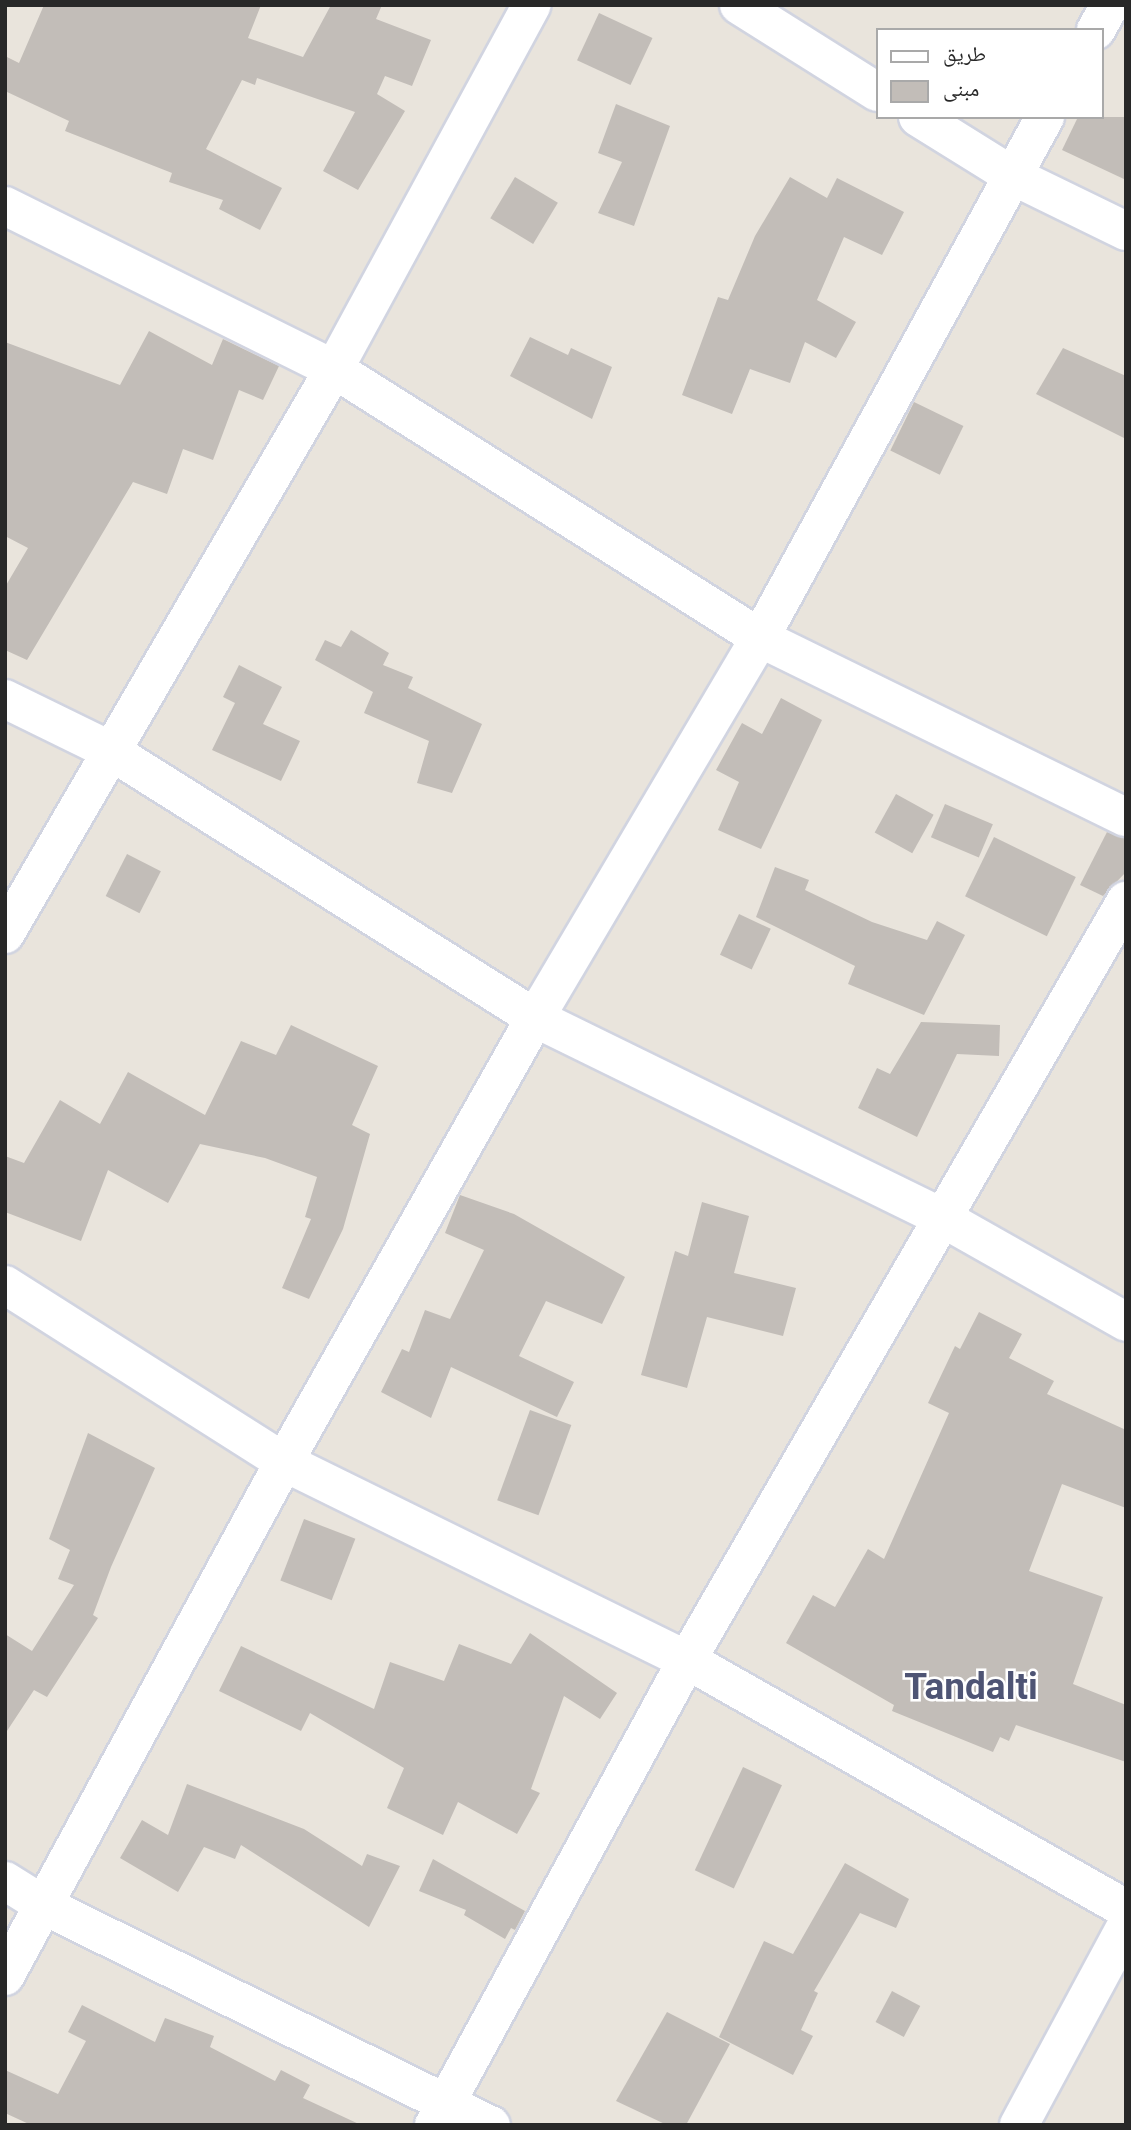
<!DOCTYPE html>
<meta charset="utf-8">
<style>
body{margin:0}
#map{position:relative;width:1131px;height:2130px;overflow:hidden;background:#e9e4dc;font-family:Roboto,"Noto Naskh Arabic",sans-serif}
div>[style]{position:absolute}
.building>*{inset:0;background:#c2bdb8;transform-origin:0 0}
.roads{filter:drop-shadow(2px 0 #d1d4e0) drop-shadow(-2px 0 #d1d4e0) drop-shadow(0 2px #d1d4e0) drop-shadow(0 -2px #d1d4e0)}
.street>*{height:38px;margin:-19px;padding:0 19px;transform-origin:19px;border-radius:19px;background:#fff}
.secondary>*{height:38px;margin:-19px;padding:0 19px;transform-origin:19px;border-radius:19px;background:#fff}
span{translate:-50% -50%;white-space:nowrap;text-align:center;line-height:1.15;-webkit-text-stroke:5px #fff;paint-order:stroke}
.town-label{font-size:37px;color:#4e5474;font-weight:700}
.frame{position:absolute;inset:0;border:7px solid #282828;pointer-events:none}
.legend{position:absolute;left:876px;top:28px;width:228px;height:91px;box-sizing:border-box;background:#fff;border:2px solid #a9a9a9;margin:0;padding:9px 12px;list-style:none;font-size:21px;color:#282828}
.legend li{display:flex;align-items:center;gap:14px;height:35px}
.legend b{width:35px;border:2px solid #a9a9a9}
</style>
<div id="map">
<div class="building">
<div style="clip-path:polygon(44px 5px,261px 5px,248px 38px,303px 57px,331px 5px,382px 5px,376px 19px,431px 40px,412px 86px,385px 76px,377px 94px,405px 111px,358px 190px,323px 171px,355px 112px,257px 78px,255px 85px,242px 80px,206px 149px,282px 188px,260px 230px,219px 209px,223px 200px,169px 182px,172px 173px,65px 131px,69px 121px,5px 91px,5px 56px,19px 63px)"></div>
<div style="left:599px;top:13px;width:59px;height:52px;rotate:25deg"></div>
<div style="clip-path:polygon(616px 104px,670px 126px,634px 226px,598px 213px,622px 162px,598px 153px)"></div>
<div style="clip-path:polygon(1078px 117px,1126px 117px,1126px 180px,1062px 150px)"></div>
<div style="left:515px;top:177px;width:50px;height:48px;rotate:31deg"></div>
<div style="clip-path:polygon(790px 177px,827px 198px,837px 178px,904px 212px,882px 255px,844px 237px,817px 300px,856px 322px,836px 358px,805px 342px,790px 383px,750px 369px,732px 414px,682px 395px,718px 297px,728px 300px,755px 236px)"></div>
<div style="clip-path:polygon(149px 331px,212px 365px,223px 339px,279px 366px,263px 400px,239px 390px,213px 460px,183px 449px,167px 494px,133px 482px,27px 660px,5px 650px,5px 587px,28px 548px,5px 536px,5px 342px,120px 385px)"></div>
<div style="clip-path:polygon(530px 337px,568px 355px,571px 348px,612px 367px,592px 419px,510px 376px)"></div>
<div style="clip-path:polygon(1063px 348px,1126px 376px,1126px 439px,1036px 394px)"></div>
<div style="left:914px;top:402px;width:55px;height:54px;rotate:26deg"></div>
<div style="clip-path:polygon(351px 630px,389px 653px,383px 665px,413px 677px,408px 688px,482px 724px,452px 793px,417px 783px,429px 741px,364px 713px,373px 692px,315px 660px,325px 640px,341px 647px)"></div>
<div style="clip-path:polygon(239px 665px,282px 687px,263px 724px,300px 741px,281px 781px,212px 750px,235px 703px,223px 697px)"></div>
<div style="clip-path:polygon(781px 698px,822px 720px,761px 849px,718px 830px,739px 782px,716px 770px,742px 723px,762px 734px)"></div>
<div style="left:896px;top:794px;width:43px;height:44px;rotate:29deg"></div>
<div style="left:945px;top:804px;width:52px;height:36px;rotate:23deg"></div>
<div style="clip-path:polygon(1107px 832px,1126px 839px,1126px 872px,1103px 896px,1080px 885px)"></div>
<div style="left:994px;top:837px;width:91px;height:66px;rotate:26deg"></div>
<div style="left:127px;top:854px;width:38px;height:47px;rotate:27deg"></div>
<div style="clip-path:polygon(775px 867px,809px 880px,805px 890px,872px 922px,927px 940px,937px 921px,965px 935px,924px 1015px,848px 984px,855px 966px,756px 917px)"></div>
<div style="left:739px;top:914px;width:35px;height:45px;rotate:25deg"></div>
<div style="clip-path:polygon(921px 1022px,1000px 1025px,999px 1056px,957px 1054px,917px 1137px,858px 1108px,877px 1068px,890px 1074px)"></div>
<div style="clip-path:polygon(291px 1025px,378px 1066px,352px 1125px,370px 1134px,343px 1229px,309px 1299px,282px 1288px,311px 1219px,305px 1217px,317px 1177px,265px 1158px,200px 1144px,168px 1203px,108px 1170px,81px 1241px,5px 1212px,5px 1156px,24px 1163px,60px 1100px,100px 1124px,128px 1072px,205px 1115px,241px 1041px,276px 1055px)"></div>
<div style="clip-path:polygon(460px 1195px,514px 1214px,625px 1277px,602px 1324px,546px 1301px,519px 1356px,574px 1382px,557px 1417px,451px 1367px,431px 1418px,381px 1392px,402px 1349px,409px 1352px,425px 1310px,450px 1319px,484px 1250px,445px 1233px)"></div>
<div style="clip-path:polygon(702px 1202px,749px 1216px,734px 1273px,796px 1288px,783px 1336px,707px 1317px,687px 1388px,641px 1375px,675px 1251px,688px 1256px)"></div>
<div style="clip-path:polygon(979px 1312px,1022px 1334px,1009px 1358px,1054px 1381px,1047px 1394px,1126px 1430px,1126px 1508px,1062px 1484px,1029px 1571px,1103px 1597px,1073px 1684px,1126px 1705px,1126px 1762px,1016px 1725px,1009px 1741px,1000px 1737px,993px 1752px,892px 1711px,894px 1705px,786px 1643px,813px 1595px,835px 1607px,868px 1549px,884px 1559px,949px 1413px,928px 1403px,955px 1346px,960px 1349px)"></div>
<div style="left:530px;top:1410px;width:44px;height:96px;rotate:20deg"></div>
<div style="clip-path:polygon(88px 1433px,155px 1468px,111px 1567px,93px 1615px,98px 1618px,47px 1697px,34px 1690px,5px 1734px,5px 1634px,32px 1651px,74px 1585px,58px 1579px,70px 1550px,49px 1539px)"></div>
<div style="left:304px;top:1519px;width:55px;height:66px;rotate:21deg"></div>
<div style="clip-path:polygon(530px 1633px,617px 1693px,600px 1719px,564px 1696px,531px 1789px,540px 1793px,517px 1834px,458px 1802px,443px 1835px,387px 1808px,404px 1768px,310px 1713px,301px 1731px,219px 1691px,241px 1646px,374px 1709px,390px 1662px,444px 1681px,459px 1644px,511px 1664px)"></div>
<div style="left:743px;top:1767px;width:43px;height:114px;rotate:25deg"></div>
<div style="clip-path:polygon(187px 1784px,304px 1829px,362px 1866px,367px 1854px,400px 1866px,369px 1927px,241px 1845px,235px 1859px,204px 1847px,178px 1892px,120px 1858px,142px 1820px,168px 1835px)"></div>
<div style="clip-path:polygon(433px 1859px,525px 1911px,515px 1930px,511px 1928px,505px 1939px,464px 1915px,466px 1910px,419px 1891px)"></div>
<div style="clip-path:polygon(845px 1863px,909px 1899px,896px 1928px,860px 1913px,814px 1991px,818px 1993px,801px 2030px,813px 2036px,793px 2075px,719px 2037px,764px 1941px,793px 1954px)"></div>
<div style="left:892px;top:1991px;width:32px;height:35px;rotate:28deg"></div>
<div style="clip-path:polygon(82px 2005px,155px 2042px,165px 2018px,214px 2036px,210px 2047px,275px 2081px,281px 2070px,310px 2085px,303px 2098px,361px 2125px,31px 2125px,5px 2113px,5px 2070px,58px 2094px,86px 2041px,68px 2032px)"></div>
<div style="clip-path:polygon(667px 2012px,730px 2044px,686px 2125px,667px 2125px,616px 2101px)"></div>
</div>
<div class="roads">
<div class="street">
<div style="left:739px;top:5px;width:163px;rotate:32.2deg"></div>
<div style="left:1096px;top:30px;width:29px;rotate:-61deg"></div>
<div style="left:918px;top:117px;width:110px;rotate:31.9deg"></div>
<div style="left:1011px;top:175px;width:128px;rotate:26deg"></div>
<div style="left:5px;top:206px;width:367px;rotate:26.4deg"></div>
<div style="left:334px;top:369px;width:504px;rotate:32.27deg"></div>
<div style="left:760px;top:638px;width:407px;rotate:26.1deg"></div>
<div style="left:5px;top:699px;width:116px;rotate:26.1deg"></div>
<div style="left:109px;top:750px;width:503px;rotate:32.17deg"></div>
<div style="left:535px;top:1018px;width:450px;rotate:26.1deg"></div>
<div style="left:939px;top:1216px;width:215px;rotate:29.5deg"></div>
<div style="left:5px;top:934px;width:654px;rotate:-59.79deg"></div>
<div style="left:334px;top:369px;width:414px;rotate:-61.5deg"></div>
<div style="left:5px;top:1285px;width:330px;rotate:32.4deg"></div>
<div style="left:284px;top:1462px;width:449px;rotate:26.2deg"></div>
<div style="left:687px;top:1660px;width:505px;rotate:29.56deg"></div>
<div style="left:5px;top:1881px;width:47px;rotate:32deg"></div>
<div style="left:45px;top:1906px;width:497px;rotate:26.2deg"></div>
<div style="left:5px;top:1976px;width:585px;rotate:-61.51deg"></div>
<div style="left:284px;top:1462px;width:510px;rotate:-60.52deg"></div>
<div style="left:535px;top:1018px;width:442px;rotate:-59.4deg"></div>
<div style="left:760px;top:638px;width:594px;rotate:-61.32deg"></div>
<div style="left:434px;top:2125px;width:529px;rotate:-61.45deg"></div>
<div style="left:687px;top:1660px;width:877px;rotate:-59.96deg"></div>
</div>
<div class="secondary">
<div style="left:1019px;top:2125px;width:226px;rotate:-61.7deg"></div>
</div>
</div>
<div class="town-label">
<span style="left:971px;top:1687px">Tandalti</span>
</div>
<div class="frame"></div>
<ul class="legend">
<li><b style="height:9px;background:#fff"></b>طريق</li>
<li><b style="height:19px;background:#c2bdb8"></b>مبنى</li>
</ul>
</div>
